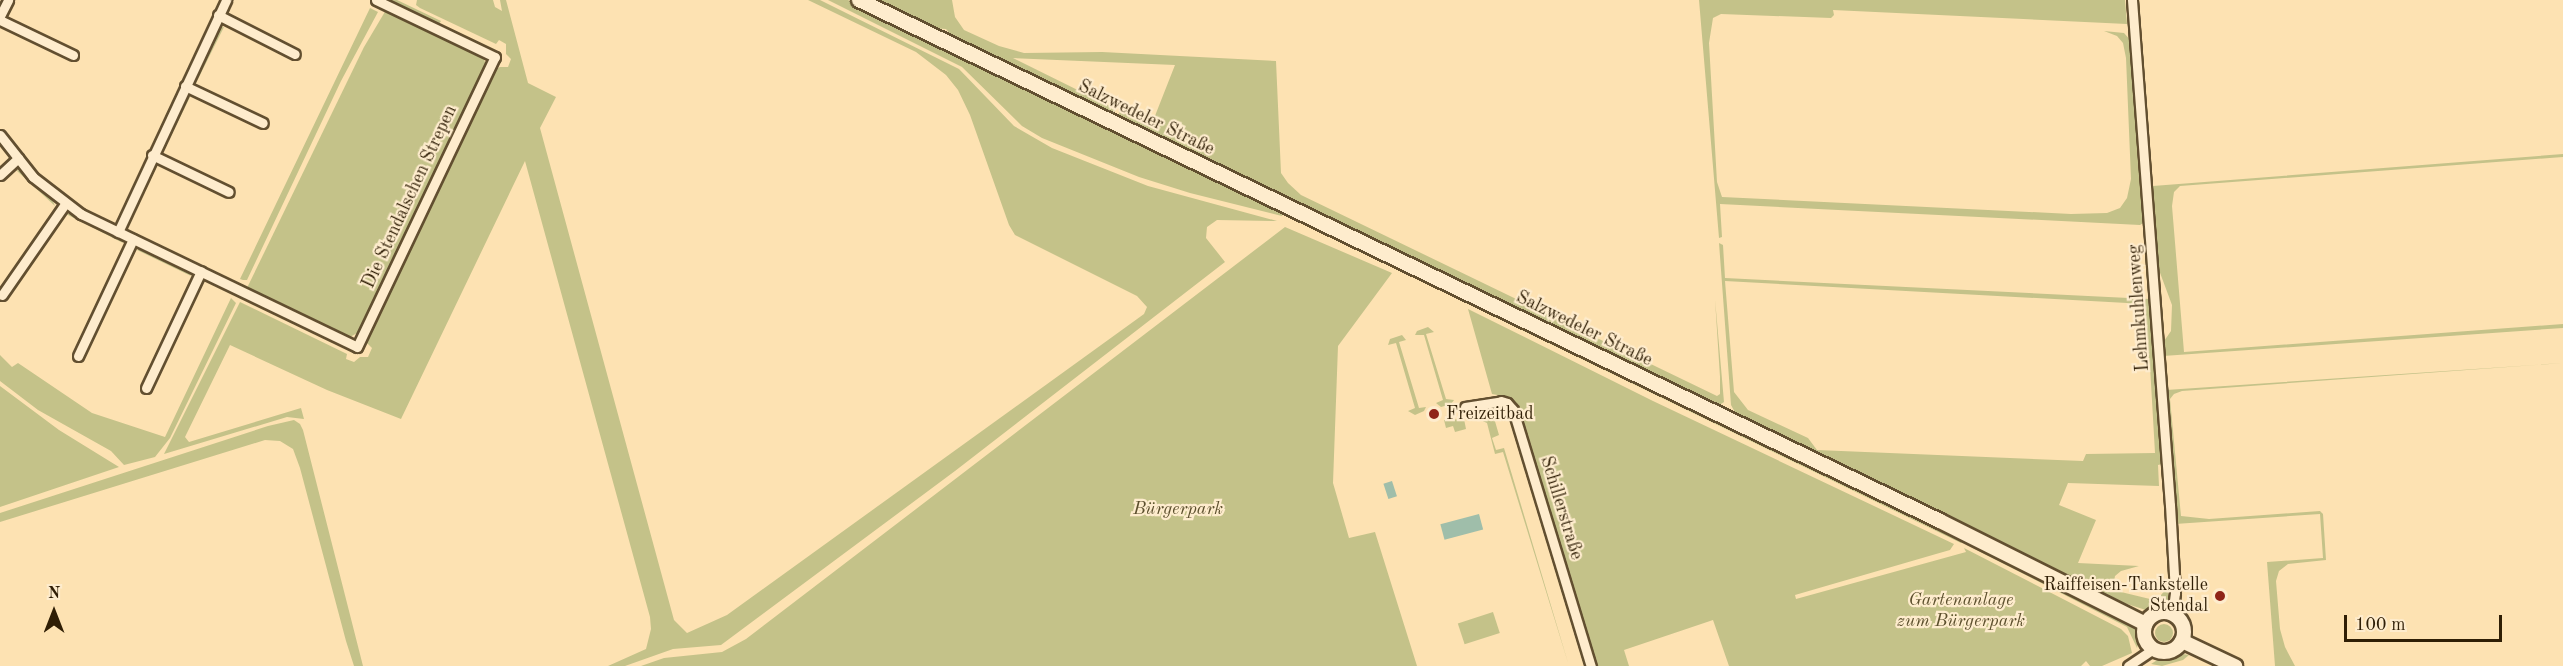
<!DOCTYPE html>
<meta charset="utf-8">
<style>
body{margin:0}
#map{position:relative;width:2563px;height:666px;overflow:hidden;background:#fde2b2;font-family:"Old Standard TT",serif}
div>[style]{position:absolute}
.green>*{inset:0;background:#c4c289;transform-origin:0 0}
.round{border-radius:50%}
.water>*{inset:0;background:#9fbeaa;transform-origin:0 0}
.roads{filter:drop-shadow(2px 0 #624f30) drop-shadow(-2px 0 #624f30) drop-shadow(0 2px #624f30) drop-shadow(0 -2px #624f30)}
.street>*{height:9px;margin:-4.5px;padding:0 4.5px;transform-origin:4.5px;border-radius:4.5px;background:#feeccd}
.secondary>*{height:14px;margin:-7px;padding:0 7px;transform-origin:7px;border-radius:7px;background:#feeccd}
.secondary>.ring{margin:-7px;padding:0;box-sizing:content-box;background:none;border:14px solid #feeccd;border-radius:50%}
.dots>*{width:16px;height:16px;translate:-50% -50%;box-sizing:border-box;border:3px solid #feeccd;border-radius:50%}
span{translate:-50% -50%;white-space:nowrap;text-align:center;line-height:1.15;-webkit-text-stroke:4.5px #feeccd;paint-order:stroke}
.street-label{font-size:18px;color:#2f1e05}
.poi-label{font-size:18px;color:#2f1e05}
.left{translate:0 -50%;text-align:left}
.right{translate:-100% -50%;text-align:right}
.park-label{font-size:18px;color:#5c4f2d;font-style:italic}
.north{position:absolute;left:24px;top:582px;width:60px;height:60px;-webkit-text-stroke:4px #feeccd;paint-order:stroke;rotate:0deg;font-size:16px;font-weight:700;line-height:24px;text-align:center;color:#2f1e05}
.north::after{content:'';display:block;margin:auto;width:21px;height:27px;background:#2f1e05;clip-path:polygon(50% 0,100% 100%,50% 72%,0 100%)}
.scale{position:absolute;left:2344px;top:615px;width:158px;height:27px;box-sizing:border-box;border:3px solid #2f1e05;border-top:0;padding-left:8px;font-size:18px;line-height:21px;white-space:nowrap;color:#2f1e05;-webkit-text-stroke:4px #feeccd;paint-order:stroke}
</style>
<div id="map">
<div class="green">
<div style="clip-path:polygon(388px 0,397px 0,441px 21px,439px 24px)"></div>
<div style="clip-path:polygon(417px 0,493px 0,495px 7px,502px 11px,500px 0,506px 0,528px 83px,556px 97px,540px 128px,674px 620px,687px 633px,727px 615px,1144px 314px,1147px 307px,1137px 296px,1015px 235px,1009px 225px,970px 115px,958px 90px,946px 75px,916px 52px,808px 0,820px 0,959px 69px,1014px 126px,1052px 148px,1148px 186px,1277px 221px,1217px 220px,1207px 227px,1206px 238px,1225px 262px,955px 471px,721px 645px,673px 649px,625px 666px,608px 666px,646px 649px,651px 629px,650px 617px,525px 161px,401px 419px,327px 390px,230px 345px,185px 437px,189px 442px,301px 408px,304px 419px,287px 417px,164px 454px,240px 302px,347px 354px,346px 359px,354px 362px,360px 357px,368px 357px,372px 348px,366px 342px,368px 333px,494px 70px,500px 67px,508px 67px,511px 59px,506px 54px,506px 44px,499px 40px,496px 44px,420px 8px,416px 5px)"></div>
<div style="clip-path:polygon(828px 0,848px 0,1284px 210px,1282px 216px,1190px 193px,1139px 177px,1042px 138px,1022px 126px,962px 67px)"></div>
<div style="clip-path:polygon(870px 0,952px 0,955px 17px,964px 30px,999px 46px,1024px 53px,1102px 52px,1276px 61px,1281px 173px,1288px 183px,1301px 195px,1717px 396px,1720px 394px,1720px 377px,1715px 299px,1724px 402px,1718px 406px,1117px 119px,1120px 111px,1151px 126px,1175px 65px,1013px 58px,1116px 109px,1112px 116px,954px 39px,946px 29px,929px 28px)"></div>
<div style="clip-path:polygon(1699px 0,2125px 0,2127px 24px,1833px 10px,1834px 15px,1831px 18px,1721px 14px,1713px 18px,1709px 43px,1717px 182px,1722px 197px,2071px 214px,2107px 213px,2120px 208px,2127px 198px,2131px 179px,2126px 58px,2123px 43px,2117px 36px,2104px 31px,2124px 33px,2131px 41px,2145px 222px,2140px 225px,1720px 204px,1722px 237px,1719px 238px)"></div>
<div style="clip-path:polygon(370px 8px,378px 12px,341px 81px,247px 280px,243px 280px,240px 279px)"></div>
<div style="clip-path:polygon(386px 10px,482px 56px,486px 64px,359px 332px,350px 337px,247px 288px,364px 47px)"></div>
<div style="clip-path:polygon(2138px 19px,2153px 186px,2563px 154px,2563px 157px,2180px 186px,2174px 192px,2172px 206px,2184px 352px,2563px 324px,2563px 328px,2163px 356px,2162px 344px,2171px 331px,2172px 305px,2156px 262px)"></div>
<div style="clip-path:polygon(224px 27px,196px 83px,196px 75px,214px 38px,218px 28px)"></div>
<div style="clip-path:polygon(190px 97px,163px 152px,162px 148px,185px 98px)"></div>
<div style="clip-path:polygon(157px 166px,128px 225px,152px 168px)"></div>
<div style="clip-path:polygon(16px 170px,21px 171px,52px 199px,55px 206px)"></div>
<div style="clip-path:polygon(66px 214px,72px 214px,117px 236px,123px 243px)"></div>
<div style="clip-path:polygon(1301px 218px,1963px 539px,1963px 540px,1961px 543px,1295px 220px)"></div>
<div style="clip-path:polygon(1285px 227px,1392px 273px,1338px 346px,1333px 483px,1349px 538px,1375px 532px,1417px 666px,641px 666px,664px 658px,722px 652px,746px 639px)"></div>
<div style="clip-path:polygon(evenodd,1719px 243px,1723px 245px,1725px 278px,2149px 299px,2162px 464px,2158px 465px,2159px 486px,2068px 483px,2059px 505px,2096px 520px,2078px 563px,2139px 566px,2121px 571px,2115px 576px,2113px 587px,2121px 592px,2150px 599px,2161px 595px,2168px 587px,2169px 602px,2149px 611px,2108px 598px,1737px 416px,1731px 405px,1719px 243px,1725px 281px,2127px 303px,2137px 308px,2142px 315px,2150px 366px,2155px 453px,2086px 454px,2083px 461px,1817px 450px,1808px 438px,1748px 410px,1734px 392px,1725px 281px)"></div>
<div style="clip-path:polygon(143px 248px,187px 270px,191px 276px,137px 250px)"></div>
<div style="clip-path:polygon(231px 298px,236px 303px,170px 438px,155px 457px,124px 465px,111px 451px,38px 410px,0 381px,0 355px,12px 367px,18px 363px,92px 413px,165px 437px)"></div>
<div style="clip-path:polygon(1468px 309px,1653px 401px,1954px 544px,1950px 550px,1936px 554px,1795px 595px,1796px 599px,1966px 552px,1964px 548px,2121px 629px,2128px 636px,2132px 653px,2102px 666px,2090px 666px,2086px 661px,2081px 666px,1729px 666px,1713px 620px,1624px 650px,1629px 666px,1597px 666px,1519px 410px,1508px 397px,1492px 394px)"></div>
<div style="clip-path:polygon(1428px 327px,1434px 332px,1426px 334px,1446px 399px,1454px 400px,1451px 404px,1441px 407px,1436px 403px,1443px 400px,1424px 335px,1415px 335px,1417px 331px)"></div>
<div style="clip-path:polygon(1402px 335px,1406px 340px,1399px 342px,1419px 408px,1426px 407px,1424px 411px,1415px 415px,1408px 411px,1415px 408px,1396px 343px,1388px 345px,1390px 339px)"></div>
<div style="clip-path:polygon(2563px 363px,2182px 391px,2174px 394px,2170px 399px,2181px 516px,2209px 519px,2320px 511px,2323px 514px,2326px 560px,2288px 564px,2279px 571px,2276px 581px,2280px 629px,2285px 647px,2295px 666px,2275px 666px,2267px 562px,2323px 558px,2320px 514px,2175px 524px,2166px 390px)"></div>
<div style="clip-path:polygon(0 386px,59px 430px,119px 467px,0 507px)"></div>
<div style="clip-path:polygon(1492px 411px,1499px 435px,1492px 438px,1496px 450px,1504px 448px,1569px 666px,1503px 452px,1495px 454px,1487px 423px,1476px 418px,1481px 413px)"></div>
<div style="clip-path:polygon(1464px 419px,1466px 429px,1455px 432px,1453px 426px,1446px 428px,1444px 420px)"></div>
<div style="clip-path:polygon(294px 420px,300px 424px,303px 430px,363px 666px,354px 666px,346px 641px,300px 468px,293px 449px,280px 441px,265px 440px,0 522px,0 513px,268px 426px)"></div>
<div style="clip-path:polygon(1971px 543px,2134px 626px,2140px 637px,2137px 648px,2127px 627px,1967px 545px)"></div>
<div style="left:1493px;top:612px;width:22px;height:37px;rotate:72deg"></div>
<div class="round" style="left:2155px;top:624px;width:18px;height:18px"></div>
<div style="clip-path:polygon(2177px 653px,2189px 655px,2183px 660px,2162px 666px,2151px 664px,2162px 657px)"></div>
</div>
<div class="water">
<div style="left:1392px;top:481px;width:16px;height:9px;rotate:72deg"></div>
<div style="left:1479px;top:514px;width:16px;height:40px;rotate:75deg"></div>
</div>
<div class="roads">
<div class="street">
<div style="left:2132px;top:0;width:506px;rotate:85.7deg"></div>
<div style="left:2170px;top:505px;width:88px;rotate:86.7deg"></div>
<div style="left:2175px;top:593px;width:21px;rotate:98deg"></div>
<div style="left:218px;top:15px;width:86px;rotate:26.9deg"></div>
<div style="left:0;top:16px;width:18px;rotate:-63deg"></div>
<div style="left:0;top:20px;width:81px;rotate:25.6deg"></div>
<div style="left:185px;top:86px;width:86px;rotate:25.4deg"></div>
<div style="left:0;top:135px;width:53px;rotate:51.8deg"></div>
<div style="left:33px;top:177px;width:61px;rotate:37.6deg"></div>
<div style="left:81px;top:214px;width:306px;rotate:25.7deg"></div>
<div style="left:357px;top:347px;width:321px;rotate:-64.6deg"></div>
<div style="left:495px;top:57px;width:132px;rotate:-154.4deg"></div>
<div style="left:152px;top:155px;width:85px;rotate:25.7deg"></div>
<div style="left:0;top:175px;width:25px;rotate:-43deg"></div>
<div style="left:118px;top:232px;width:256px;rotate:-65deg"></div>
<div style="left:2px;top:295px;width:111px;rotate:-55.3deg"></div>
<div style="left:78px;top:356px;width:129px;rotate:-64.8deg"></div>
<div style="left:146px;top:388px;width:129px;rotate:-64.8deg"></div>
<div style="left:1465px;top:407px;width:36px;rotate:-9deg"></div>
<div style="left:1501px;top:401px;width:6px;rotate:18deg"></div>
<div style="left:1507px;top:403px;width:9px;rotate:49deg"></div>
<div style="left:1513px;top:410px;width:268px;rotate:73.1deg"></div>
<div style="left:2128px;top:666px;width:30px;rotate:-34deg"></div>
</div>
<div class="secondary">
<div style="left:859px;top:0;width:1200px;rotate:25.73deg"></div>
<div style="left:1940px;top:521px;width:230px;rotate:26.6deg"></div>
<div class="ring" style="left:2144px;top:612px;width:26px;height:26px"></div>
<div style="left:2182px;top:641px;width:59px;rotate:25.3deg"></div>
</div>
</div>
<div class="dots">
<div style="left:1434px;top:414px;background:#8f2418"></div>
<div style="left:2220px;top:596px;background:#8f2418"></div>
</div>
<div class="street-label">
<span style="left:1146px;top:118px;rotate:26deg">Salzwedeler Straße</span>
<span style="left:410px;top:197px;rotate:-65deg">Die Stendalschen Strepen</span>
<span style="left:2139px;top:308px;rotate:-94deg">Lehmkuhlenweg</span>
<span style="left:1584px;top:329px;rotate:26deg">Salzwedeler Straße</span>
<span style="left:1561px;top:508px;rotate:73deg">Schillerstraße</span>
</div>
<div class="poi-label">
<span class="left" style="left:1446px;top:414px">Freizeitbad</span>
<span class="right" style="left:2208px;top:596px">Raiffeisen-Tankstelle<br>Stendal</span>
</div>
<div class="park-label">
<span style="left:1178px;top:509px">Bürgerpark</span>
<span style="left:1961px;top:611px">Gartenanlage<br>zum Bürgerpark</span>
</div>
<div class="north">N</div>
<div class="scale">100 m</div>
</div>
